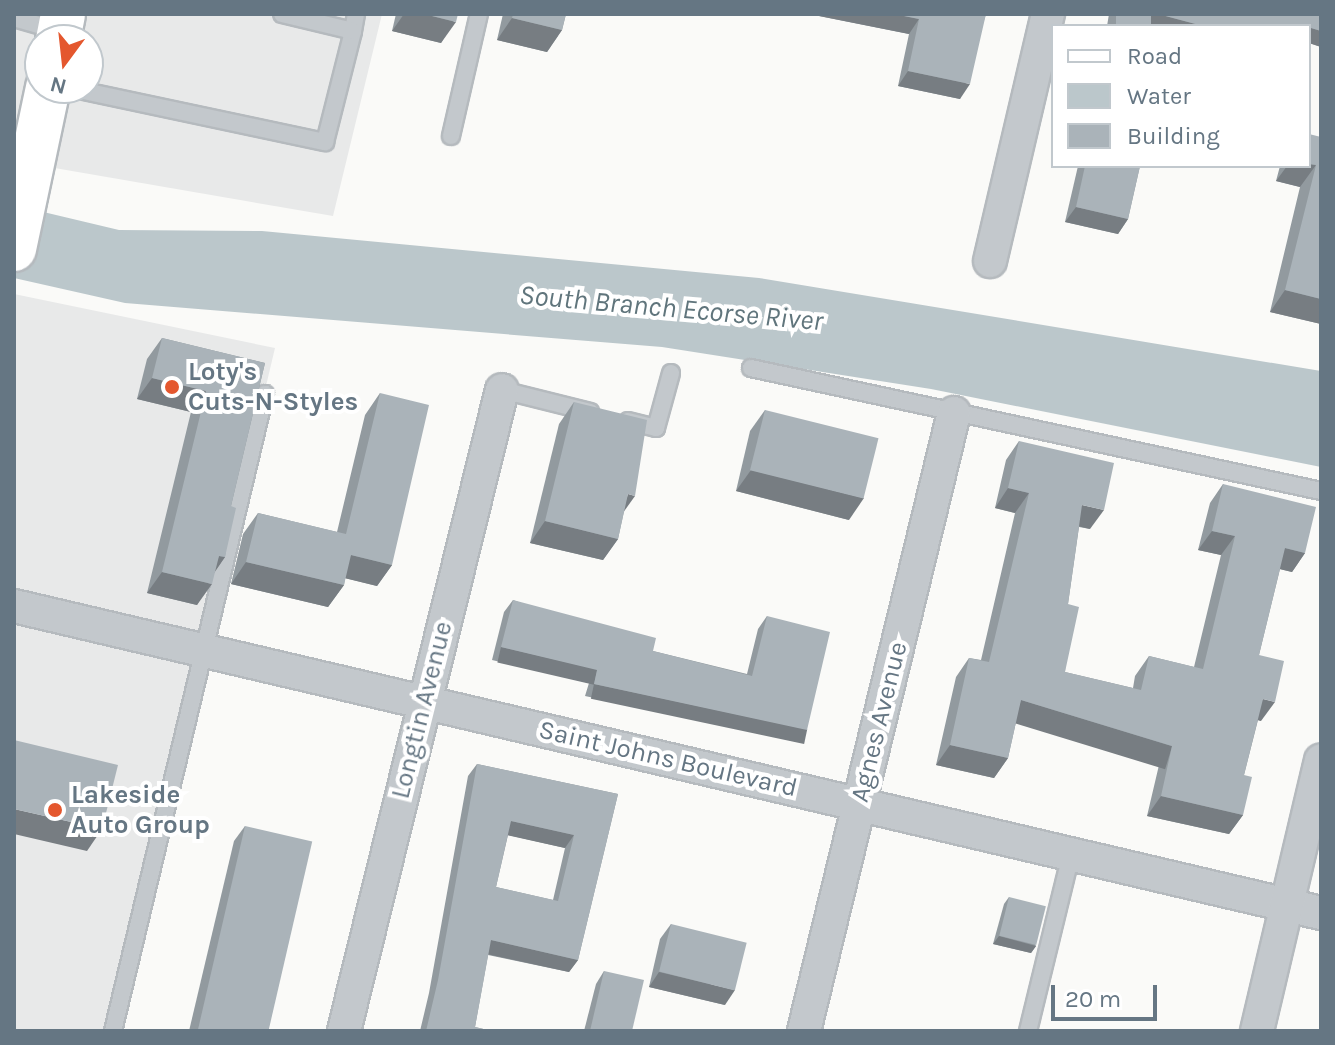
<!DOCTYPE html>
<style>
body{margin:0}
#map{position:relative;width:1335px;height:1045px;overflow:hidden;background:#fafaf8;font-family:Karla,sans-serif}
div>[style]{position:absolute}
.built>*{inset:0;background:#e8e9e9}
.water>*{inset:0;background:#bbc7cb}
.roads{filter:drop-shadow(2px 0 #b5babe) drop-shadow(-2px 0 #b5babe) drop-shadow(0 2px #b5babe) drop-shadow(0 -2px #b5babe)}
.service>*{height:16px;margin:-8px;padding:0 8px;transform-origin:8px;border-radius:8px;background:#c3c8cc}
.minor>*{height:32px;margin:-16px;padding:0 16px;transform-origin:16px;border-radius:16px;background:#c3c8cc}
.primary>*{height:44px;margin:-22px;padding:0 22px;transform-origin:22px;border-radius:22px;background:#fff}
.wall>*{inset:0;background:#929a9f}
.shaded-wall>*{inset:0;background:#777d82;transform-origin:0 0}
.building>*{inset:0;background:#aab3b9;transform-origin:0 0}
.dots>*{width:22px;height:22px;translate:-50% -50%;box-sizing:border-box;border:4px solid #fff;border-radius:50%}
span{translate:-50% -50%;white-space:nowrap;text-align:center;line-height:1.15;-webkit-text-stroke:8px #fff;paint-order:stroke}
.poi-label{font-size:26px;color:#657683;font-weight:700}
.left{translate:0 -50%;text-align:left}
.street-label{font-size:26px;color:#657683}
.water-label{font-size:28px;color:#60757c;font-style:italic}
.frame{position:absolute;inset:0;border:16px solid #657683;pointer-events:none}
.legend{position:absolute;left:1051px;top:24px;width:260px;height:144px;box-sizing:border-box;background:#fff;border:2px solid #c1c8cd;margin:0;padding:10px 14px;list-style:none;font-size:24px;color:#657683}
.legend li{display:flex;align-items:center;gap:16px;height:40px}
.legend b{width:40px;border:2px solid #c1c8cd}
.north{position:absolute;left:24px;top:24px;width:80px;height:80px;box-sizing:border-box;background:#fff;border:2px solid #c1c8cd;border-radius:50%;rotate:195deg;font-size:22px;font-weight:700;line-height:32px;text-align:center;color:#657683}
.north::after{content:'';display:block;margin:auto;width:28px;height:36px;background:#e4572e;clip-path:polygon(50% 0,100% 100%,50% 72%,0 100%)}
.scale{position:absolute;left:1051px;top:985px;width:106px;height:36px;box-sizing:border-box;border:4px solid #657683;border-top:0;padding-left:10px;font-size:24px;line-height:28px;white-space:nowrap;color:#657683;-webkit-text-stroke:6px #fff;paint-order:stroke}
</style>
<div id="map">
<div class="built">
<div style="clip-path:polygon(evenodd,14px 14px,382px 14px,333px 216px,14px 161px,14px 14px,40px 40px,88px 40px,88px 88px,40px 88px,40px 40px)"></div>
<div style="clip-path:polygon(14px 294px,275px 348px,113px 1031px,14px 1031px)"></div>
</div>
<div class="water">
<div style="clip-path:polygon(14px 205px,119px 230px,262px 231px,759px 278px,1321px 371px,1321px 467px,931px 389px,662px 347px,125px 303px,14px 278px)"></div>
</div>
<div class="roads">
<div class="service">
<div style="left:14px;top:18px;width:47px;rotate:16.1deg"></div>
<div style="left:353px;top:31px;width:17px;rotate:-80deg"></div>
<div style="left:70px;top:88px;width:261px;rotate:12deg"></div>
<div style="left:325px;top:142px;width:114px;rotate:-75.8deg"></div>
<div style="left:353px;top:31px;width:73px;rotate:-166.5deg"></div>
<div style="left:451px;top:136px;width:125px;rotate:-77.1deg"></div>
<div style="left:751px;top:368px;width:583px;rotate:12.18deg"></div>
<div style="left:502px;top:390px;width:91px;rotate:14deg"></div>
<div style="left:628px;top:421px;width:29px;rotate:14deg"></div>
<div style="left:656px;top:428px;width:57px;rotate:-74.7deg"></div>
<div style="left:113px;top:1031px;width:655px;rotate:-76.58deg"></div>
<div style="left:1028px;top:1031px;width:182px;rotate:-76.3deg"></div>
</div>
<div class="minor">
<div style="left:990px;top:261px;width:254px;rotate:-76.8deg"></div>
<div style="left:14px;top:606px;width:1343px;rotate:13.22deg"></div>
<div style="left:344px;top:1031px;width:660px;rotate:-76.15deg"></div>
<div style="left:804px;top:1031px;width:636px;rotate:-76.36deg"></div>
<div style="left:1257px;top:1031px;width:278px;rotate:-76.7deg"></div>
</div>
<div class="primary">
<div style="left:58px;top:40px;width:26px;rotate:-79deg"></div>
<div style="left:14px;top:249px;width:165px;rotate:-78.1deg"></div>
</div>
</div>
<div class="wall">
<div style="clip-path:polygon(396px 14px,458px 14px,441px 43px,392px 31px)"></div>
<div style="clip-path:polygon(503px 14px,566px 14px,562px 30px,547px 52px,497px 40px)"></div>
<div style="clip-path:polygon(809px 14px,986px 14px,960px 99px,898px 86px,909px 34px)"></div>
<div style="clip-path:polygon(1109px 14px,1321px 14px,1321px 47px,1309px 43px,1309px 26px,1107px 26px)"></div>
<div style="clip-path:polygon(1321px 137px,1321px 324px,1270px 312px,1300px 187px,1276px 181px,1280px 166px,1309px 166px)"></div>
<div style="clip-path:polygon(1078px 166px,1140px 166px,1128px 219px,1118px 234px,1065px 222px)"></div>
<div style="clip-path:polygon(162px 338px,265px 363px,231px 506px,225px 557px,215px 571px,197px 605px,147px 593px,191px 412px,137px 399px,147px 359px)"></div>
<div style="clip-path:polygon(380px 393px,392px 565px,377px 586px,345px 578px,344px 585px,328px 607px,231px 584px,243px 534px,258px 513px,337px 532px,365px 415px)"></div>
<div style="clip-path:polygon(574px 402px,624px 511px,618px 539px,603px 560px,530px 543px,559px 424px)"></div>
<div style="clip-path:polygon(765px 410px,849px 520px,736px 491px,750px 431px)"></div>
<div style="clip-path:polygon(1019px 441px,1090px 529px,1079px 527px,1068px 604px,1065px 672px,1133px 688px,1135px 676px,1149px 656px,1194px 667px,1221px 555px,1198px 550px,1210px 503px,1223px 484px,1305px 553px,1292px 572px,1280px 569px,1259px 655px,1261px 721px,1258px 720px,1244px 775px,1243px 815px,1229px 834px,1147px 816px,1159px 765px,1016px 722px,1008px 758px,994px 778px,936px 765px,956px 677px,969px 658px,981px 660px,1015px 513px,995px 508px,1006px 460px)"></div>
<div style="clip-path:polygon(513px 600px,653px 651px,747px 674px,758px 629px,767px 616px,798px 742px,585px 696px,589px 683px,492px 660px,504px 612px)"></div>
<div style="clip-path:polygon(evenodd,477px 764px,618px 794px,578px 960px,569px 972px,488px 955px,475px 1027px,492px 1031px,420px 1031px,429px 993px,468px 776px,477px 764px,508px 835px,565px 848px,553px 900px,496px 887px,508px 835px)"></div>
<div style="clip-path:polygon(245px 826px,267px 1031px,189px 1031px,234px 841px)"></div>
<div style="clip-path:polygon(1009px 897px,1036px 946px,1031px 953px,993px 944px,1004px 904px)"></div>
<div style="clip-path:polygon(671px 924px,725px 1005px,649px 987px,660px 939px)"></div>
<div style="clip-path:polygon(604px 971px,632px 1031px,584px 1031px,596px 984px)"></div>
</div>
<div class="shaded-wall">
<div style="clip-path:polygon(404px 14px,424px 14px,456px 22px,441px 43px,392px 31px)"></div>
<div style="clip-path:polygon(809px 14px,894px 14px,919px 19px,909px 34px)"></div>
<div style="clip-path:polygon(1150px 14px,1158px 14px,1203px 26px,1144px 26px)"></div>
<div style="clip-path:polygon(512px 18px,562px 30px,547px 52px,497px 40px)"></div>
<div style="clip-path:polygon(1311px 28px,1321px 31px,1321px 47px,1309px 43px,1309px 31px)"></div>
<div style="clip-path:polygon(908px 71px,970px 84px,960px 99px,898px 86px)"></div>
<div style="clip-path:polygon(1309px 164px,1316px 165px,1300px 187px,1276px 181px,1287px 166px,1309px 166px)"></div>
<div style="clip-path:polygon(1076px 207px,1128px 219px,1118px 234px,1065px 222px)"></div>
<div style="clip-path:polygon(1285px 290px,1321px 299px,1321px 324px,1270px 312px)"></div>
<div style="clip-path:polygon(152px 378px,206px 391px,191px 412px,137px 399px)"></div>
<div style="clip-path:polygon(751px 470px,864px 498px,849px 520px,736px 491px)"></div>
<div style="clip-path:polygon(1008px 488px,1029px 493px,1015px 513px,995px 508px)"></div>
<div style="clip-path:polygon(628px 494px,635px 496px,620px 517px)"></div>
<div style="clip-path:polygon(1082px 505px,1104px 510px,1090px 529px,1069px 524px)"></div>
<div style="clip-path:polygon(545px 521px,618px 539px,603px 560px,530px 543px)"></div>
<div style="clip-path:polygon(1212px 531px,1235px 536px,1221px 555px,1198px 550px)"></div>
<div style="clip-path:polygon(1285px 548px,1305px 553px,1292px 572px,1271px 567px)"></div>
<div style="clip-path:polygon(351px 555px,392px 565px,377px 586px,336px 576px)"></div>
<div style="clip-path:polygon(219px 556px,225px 557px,210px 579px)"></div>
<div style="clip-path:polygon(246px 562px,344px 585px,328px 607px,231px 584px)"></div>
<div style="clip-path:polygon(162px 572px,212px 584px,197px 605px,147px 593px)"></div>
<div style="left:501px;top:647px;width:99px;height:16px;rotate:13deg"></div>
<div style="left:594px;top:684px;width:218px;height:15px;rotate:12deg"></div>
<div style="clip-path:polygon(1263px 699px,1275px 702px,1261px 721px,1250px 718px)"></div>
<div style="left:1021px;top:700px;width:158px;height:24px;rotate:17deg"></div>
<div style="clip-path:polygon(950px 745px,1008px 758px,994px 778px,936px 765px)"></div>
<div style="clip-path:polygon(1161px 796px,1243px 815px,1229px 834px,1147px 816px)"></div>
<div style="clip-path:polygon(14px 809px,102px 829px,87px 851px,14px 834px)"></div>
<div style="clip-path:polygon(511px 821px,574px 835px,565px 848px,502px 834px)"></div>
<div style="clip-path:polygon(999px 936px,1036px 946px,1031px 953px,993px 944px)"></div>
<div style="clip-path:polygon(491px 940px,578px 960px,569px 972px,482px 953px)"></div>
<div style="clip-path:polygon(659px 972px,735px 990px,725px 1005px,649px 987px)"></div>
</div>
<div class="building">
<div style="clip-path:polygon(424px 14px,458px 14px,456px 22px)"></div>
<div style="clip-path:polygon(513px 14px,566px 14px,562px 30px,512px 18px)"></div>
<div style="clip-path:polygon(894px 14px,986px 14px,970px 84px,908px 71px,919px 19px)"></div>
<div style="left:1116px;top:14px;width:35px;height:12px"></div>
<div style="clip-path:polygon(1158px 14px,1321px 14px,1321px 31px,1311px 28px,1309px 35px,1309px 26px,1203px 26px)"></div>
<div style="clip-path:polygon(1309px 134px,1321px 137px,1321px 299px,1285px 290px,1316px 165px,1309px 164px)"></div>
<div style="clip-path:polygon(1085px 166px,1140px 166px,1128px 219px,1076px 207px)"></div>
<div style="clip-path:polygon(162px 338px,265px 363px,231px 506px,236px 508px,225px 557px,219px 556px,212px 584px,162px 572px,206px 391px,152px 378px)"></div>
<div style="clip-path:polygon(380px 393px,429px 405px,392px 565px,351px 555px,344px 585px,246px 562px,258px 513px,346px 534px)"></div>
<div style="clip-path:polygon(574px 402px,647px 420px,635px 496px,628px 494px,618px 539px,545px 521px)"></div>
<div style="left:765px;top:410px;width:117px;height:62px;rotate:14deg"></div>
<div style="clip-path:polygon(1019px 441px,1114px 463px,1104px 510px,1082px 505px,1068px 604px,1079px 607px,1065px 672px,1141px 690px,1149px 656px,1203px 669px,1235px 536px,1212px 531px,1223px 484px,1316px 507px,1305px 553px,1285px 548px,1259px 655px,1284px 661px,1275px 702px,1263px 699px,1244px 775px,1252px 777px,1243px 815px,1161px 796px,1172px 746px,1021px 700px,1008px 758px,950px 745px,969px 658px,989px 662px,1029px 493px,1008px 488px)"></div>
<div style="clip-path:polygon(513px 600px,656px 638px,653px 651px,752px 676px,767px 616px,830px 632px,807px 730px,594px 684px,597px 670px,501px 647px)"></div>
<div style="clip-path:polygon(14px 740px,118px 765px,102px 829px,14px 809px)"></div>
<div style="clip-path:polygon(evenodd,477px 764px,618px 794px,578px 960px,491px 940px,475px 1027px,492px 1031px,426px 1031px,438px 980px,477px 764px,511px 821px,574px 835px,558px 901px,496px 887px,511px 821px)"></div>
<div style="left:245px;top:826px;width:69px;height:211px;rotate:13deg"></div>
<div style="left:1009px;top:897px;width:38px;height:40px;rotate:14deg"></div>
<div style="left:671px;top:924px;width:78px;height:49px;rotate:14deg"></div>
<div style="clip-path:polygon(604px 971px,644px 980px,632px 1031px,590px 1031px)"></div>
</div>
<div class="dots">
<div style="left:172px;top:387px;background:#e4572e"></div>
<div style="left:55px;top:810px;background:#e4572e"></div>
</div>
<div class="poi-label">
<span class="left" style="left:188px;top:387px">Loty's<br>Cuts-N-Styles</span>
<span class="left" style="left:71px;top:810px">Lakeside<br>Auto Group</span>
</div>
<div class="street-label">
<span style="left:422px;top:710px;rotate:-76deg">Longtin Avenue</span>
<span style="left:879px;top:722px;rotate:-76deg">Agnes Avenue</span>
<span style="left:668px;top:759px;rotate:13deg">Saint Johns Boulevard</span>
</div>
<div class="water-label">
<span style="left:671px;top:308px;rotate:5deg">South Branch Ecorse River</span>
</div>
<div class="frame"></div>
<ul class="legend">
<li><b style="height:10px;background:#fff"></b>Road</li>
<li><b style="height:22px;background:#bbc7cb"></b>Water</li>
<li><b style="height:22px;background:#aab3b9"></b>Building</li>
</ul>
<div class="north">N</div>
<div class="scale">20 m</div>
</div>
